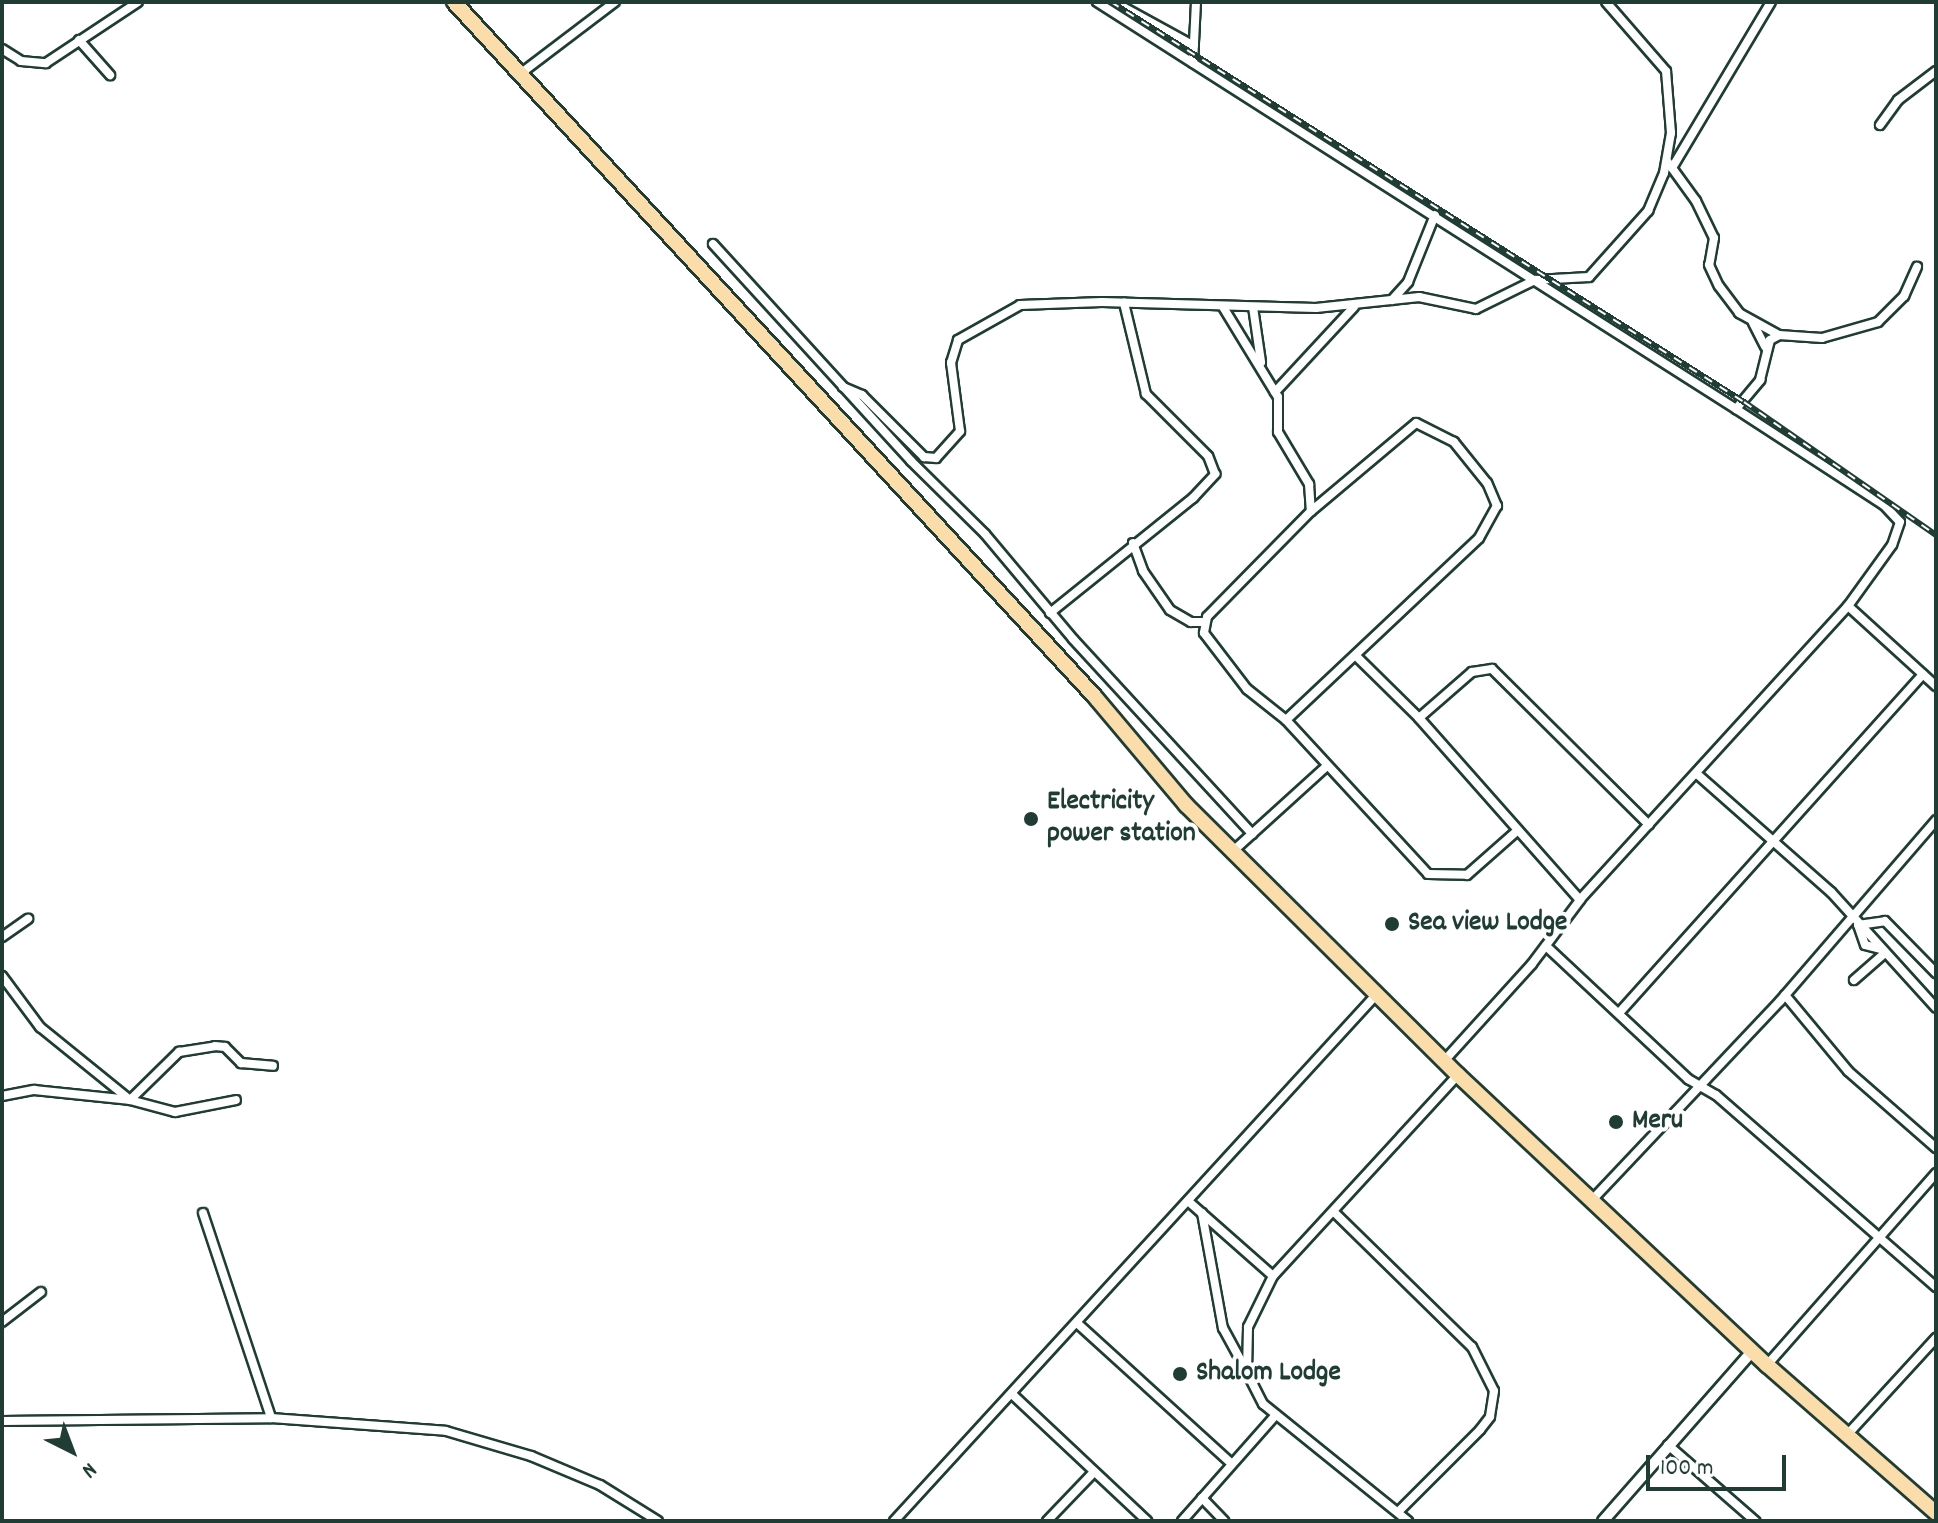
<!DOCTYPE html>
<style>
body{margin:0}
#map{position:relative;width:1938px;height:1523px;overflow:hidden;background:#fff;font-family:Dekko,sans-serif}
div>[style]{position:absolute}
.roads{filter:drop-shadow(2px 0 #1f3d34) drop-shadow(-2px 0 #1f3d34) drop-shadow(0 2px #1f3d34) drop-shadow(0 -2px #1f3d34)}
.minor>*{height:8px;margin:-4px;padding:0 4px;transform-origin:4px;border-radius:4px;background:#fff}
.tertiary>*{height:10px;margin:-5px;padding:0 5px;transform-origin:5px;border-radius:5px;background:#fff}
.trunk>*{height:14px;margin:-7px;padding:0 7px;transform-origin:7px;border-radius:7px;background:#faddab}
.rail>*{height:6px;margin-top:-3px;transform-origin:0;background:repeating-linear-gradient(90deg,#fff 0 9px,#1f3d34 0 18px);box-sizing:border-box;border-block:2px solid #1f3d34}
.dots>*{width:22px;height:22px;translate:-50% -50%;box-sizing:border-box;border:4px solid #fff;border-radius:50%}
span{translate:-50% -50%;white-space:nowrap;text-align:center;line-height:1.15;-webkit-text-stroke:8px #fff;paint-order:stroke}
.poi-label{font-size:28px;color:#1f3d34;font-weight:700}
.left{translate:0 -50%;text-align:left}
.frame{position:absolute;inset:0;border:4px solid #1f3d34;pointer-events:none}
.north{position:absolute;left:32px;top:1411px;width:80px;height:80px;-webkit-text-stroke:6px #fff;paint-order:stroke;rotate:138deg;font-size:22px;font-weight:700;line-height:32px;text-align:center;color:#1f3d34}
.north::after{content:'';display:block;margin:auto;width:28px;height:36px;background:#1f3d34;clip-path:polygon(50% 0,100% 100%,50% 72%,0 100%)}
.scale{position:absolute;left:1646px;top:1455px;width:140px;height:36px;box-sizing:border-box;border:4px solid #1f3d34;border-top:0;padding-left:10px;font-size:24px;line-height:28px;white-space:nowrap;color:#1f3d34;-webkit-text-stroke:6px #fff;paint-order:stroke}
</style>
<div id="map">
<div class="roads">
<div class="minor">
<div style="left:1097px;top:2px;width:758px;rotate:32.49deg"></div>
<div style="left:1736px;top:409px;width:176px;rotate:33deg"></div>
<div style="left:1884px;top:505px;width:23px;rotate:47deg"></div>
<div style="left:1900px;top:522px;width:24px;rotate:109deg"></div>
<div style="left:1892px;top:545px;width:75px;rotate:125.8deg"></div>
<div style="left:1848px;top:606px;width:398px;rotate:132.4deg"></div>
<div style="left:1580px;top:900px;width:80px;rotate:126.9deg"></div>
<div style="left:1532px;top:964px;width:131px;rotate:132.2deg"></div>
<div style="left:1114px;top:2px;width:91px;rotate:28.8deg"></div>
<div style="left:79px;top:40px;width:47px;rotate:48.5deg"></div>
<div style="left:2px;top:49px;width:22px;rotate:32deg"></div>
<div style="left:21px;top:61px;width:25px;rotate:5deg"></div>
<div style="left:46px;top:63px;width:110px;rotate:-33.5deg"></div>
<div style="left:1193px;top:63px;width:61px;rotate:-87.2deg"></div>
<div style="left:520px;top:74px;width:119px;rotate:-37.2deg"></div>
<div style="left:1880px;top:125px;width:31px;rotate:-54deg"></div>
<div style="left:1898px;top:100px;width:48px;rotate:-37.3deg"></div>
<div style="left:1667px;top:161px;width:49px;rotate:54.1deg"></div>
<div style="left:1696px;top:201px;width:41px;rotate:64.1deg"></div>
<div style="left:1714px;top:238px;width:27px;rotate:100deg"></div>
<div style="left:1709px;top:265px;width:23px;rotate:65deg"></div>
<div style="left:1719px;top:286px;width:34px;rotate:53deg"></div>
<div style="left:1739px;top:313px;width:46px;rotate:28.8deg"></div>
<div style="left:1672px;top:168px;width:193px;rotate:-59.2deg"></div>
<div style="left:713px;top:244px;width:294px;rotate:47.6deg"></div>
<div style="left:911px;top:461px;width:104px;rotate:44.6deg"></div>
<div style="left:985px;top:534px;width:137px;rotate:50deg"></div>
<div style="left:1073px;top:639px;width:265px;rotate:47.4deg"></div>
<div style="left:1392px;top:300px;width:24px;rotate:-48deg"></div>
<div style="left:1408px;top:282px;width:72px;rotate:-68.1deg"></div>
<div style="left:1223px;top:307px;width:105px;rotate:58.6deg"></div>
<div style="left:1278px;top:397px;width:35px;rotate:90deg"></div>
<div style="left:1278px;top:432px;width:61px;rotate:59.2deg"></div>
<div style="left:1309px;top:484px;width:27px;rotate:86deg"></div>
<div style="left:1311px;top:511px;width:148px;rotate:134.5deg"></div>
<div style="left:1207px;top:617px;width:16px;rotate:101deg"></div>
<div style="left:1204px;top:633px;width:71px;rotate:52.5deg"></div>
<div style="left:1247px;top:689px;width:50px;rotate:38.5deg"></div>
<div style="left:1286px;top:720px;width:209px;rotate:47.3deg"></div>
<div style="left:1428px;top:874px;width:39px;rotate:1deg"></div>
<div style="left:1467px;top:875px;width:68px;rotate:-41.4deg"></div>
<div style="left:1253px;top:307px;width:56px;rotate:81.7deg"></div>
<div style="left:1753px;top:323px;width:27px;rotate:63deg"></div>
<div style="left:843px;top:387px;width:21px;rotate:23deg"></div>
<div style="left:862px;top:395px;width:88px;rotate:45deg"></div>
<div style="left:924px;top:457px;width:12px;rotate:5deg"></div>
<div style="left:936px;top:458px;width:36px;rotate:-48deg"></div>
<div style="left:960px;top:431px;width:69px;rotate:-97.5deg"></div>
<div style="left:951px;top:363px;width:24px;rotate:-73deg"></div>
<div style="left:958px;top:340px;width:71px;rotate:-29.4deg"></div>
<div style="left:1020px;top:305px;width:82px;rotate:-2.1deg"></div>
<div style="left:1102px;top:302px;width:214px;rotate:1.6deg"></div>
<div style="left:1316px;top:308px;width:104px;rotate:-6.1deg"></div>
<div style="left:1419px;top:297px;width:58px;rotate:11.9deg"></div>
<div style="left:1476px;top:309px;width:66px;rotate:-26.2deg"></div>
<div style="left:1535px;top:280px;width:54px;rotate:-3.2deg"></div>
<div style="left:1589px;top:277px;width:89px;rotate:-48.2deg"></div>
<div style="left:1648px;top:211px;width:41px;rotate:-67.2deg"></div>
<div style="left:1664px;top:173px;width:41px;rotate:-80.1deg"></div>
<div style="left:1671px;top:133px;width:62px;rotate:-94.6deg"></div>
<div style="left:1666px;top:71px;width:91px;rotate:-131deg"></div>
<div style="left:1275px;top:392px;width:116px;rotate:-47.1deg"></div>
<div style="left:1736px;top:409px;width:38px;rotate:-50deg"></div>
<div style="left:1760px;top:380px;width:41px;rotate:-76deg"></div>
<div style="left:1770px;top:340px;width:10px;rotate:-29deg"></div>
<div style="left:1779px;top:335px;width:43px;rotate:4deg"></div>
<div style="left:1822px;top:338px;width:58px;rotate:-15.9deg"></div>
<div style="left:1878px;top:322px;width:37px;rotate:-45deg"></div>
<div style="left:1904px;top:296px;width:32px;rotate:-66deg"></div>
<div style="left:1133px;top:543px;width:30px;rotate:70deg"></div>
<div style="left:1143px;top:571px;width:47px;rotate:55.3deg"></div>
<div style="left:1170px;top:610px;width:24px;rotate:30deg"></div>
<div style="left:1191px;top:622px;width:13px"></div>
<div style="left:1848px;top:606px;width:119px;rotate:42.3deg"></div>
<div style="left:1050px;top:613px;width:184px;rotate:-38.8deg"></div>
<div style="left:1193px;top:498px;width:33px;rotate:-47deg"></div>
<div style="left:1215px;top:474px;width:19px;rotate:-111deg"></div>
<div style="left:1208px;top:456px;width:88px;rotate:-135deg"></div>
<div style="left:1146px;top:394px;width:94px;rotate:-103.6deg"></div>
<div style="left:1356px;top:656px;width:88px;rotate:44.5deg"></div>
<div style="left:1419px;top:718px;width:243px;rotate:48.5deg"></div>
<div style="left:1419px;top:718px;width:70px;rotate:-41deg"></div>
<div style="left:1472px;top:672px;width:20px;rotate:-9deg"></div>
<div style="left:1492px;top:669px;width:221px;rotate:44.8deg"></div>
<div style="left:1286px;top:720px;width:265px;rotate:-43.3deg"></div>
<div style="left:1479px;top:538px;width:37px;rotate:-61deg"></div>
<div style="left:1497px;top:506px;width:25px;rotate:-113deg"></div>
<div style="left:1487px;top:483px;width:53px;rotate:-128.8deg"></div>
<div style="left:1454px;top:442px;width:42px;rotate:-153.4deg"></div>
<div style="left:1416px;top:423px;width:137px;rotate:140deg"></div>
<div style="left:1697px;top:774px;width:179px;rotate:41.4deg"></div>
<div style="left:1831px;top:892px;width:156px;rotate:47.8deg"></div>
<div style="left:1232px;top:852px;width:128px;rotate:-42.2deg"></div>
<div style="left:2px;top:937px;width:32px;rotate:-35deg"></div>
<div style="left:1546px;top:946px;width:195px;rotate:43.1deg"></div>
<div style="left:1688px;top:1079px;width:32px;rotate:30deg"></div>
<div style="left:1716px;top:1095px;width:292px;rotate:41.1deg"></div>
<div style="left:1881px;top:949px;width:16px;rotate:-166deg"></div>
<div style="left:1865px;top:945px;width:21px;rotate:-109deg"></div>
<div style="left:1858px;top:925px;width:27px;rotate:-8deg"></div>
<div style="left:1885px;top:921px;width:73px;rotate:45.6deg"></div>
<div style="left:2px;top:976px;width:64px;rotate:53.3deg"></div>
<div style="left:40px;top:1027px;width:116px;rotate:39deg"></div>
<div style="left:130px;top:1100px;width:47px;rotate:14.9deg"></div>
<div style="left:175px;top:1112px;width:62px;rotate:-11.1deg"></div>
<div style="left:1854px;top:980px;width:41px;rotate:-41.1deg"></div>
<div style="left:1785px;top:995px;width:99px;rotate:50.3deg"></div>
<div style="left:1848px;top:1071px;width:117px;rotate:41.2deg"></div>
<div style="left:1619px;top:1013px;width:455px;rotate:-48.1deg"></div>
<div style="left:2px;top:1096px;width:33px;rotate:-11deg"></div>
<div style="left:34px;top:1090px;width:97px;rotate:5.9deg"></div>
<div style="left:130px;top:1100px;width:69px;rotate:-44.4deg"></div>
<div style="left:179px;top:1052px;width:36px;rotate:-9deg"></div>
<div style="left:215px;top:1046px;width:10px;rotate:6deg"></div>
<div style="left:225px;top:1047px;width:23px;rotate:45deg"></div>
<div style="left:241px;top:1063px;width:32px;rotate:5deg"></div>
<div style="left:1188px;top:1201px;width:113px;rotate:41.4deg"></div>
<div style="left:1591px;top:1201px;width:275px;rotate:-46.6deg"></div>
<div style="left:1780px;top:1001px;width:239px;rotate:-49.2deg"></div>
<div style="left:1334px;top:1212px;width:193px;rotate:44.4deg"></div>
<div style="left:1472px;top:1347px;width:49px;rotate:63.4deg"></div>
<div style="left:1494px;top:1391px;width:26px;rotate:99deg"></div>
<div style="left:1490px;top:1417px;width:16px;rotate:128deg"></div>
<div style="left:1480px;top:1430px;width:116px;rotate:135deg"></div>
<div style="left:203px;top:1213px;width:216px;rotate:71.6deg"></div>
<div style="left:1202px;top:1213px;width:117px;rotate:79.7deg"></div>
<div style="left:1223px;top:1328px;width:50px;rotate:61.4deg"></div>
<div style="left:2px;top:1322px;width:49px;rotate:-37.6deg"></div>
<div style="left:1077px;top:1323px;width:208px;rotate:42.3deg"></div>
<div style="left:1767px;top:1365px;width:256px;rotate:-48.6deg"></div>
<div style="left:1013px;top:1395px;width:184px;rotate:43.2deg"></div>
<div style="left:2px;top:1421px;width:269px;rotate:-0.6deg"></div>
<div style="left:271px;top:1418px;width:175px;rotate:4.2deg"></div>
<div style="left:446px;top:1431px;width:89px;rotate:16.4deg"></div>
<div style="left:531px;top:1456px;width:75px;rotate:22.8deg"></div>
<div style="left:600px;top:1485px;width:68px;rotate:31.8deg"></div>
<div style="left:1847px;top:1435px;width:132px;rotate:-47.5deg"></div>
<div style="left:1668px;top:1445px;width:116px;rotate:41.1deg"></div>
<div style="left:1202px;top:1498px;width:32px;rotate:46deg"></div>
<div style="left:894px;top:1521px;width:713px;rotate:-47.5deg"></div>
<div style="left:1047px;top:1521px;width:66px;rotate:-46.2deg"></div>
<div style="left:1182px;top:1521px;width:139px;rotate:-48.5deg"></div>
<div style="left:1408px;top:1521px;width:186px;rotate:-141.1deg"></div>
<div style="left:1263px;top:1404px;width:36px;rotate:-117deg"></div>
<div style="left:1247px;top:1372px;width:45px;rotate:-88.7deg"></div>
<div style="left:1248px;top:1327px;width:57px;rotate:-63.9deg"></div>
<div style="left:1273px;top:1276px;width:273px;rotate:-47.4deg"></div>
</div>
<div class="tertiary">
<div style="left:1603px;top:1521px;width:227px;rotate:-48.7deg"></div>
</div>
<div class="trunk">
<div style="left:454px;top:2px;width:947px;rotate:47.31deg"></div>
<div style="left:1096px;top:698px;width:140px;rotate:49.9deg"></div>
<div style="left:1186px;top:805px;width:383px;rotate:44.8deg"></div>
<div style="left:1458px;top:1075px;width:424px;rotate:43.2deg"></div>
<div style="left:1767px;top:1365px;width:225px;rotate:41.2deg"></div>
</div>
</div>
<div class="rail">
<div style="left:1111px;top:2px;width:749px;rotate:32.29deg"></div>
<div style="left:1744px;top:402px;width:234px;rotate:34.7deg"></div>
</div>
<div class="dots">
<div style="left:1031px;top:819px;background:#1f3d34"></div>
<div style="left:1392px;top:924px;background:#1f3d34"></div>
<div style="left:1616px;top:1122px;background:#1f3d34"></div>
<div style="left:1180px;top:1374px;background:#1f3d34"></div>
</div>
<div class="poi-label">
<span class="left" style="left:1047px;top:819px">Electricity<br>power station</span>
<span class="left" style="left:1408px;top:924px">Sea view Lodge</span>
<span class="left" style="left:1632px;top:1122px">Meru</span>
<span class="left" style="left:1196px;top:1374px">Shalom Lodge</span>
</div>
<div class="frame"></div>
<div class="north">N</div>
<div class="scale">100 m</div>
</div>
